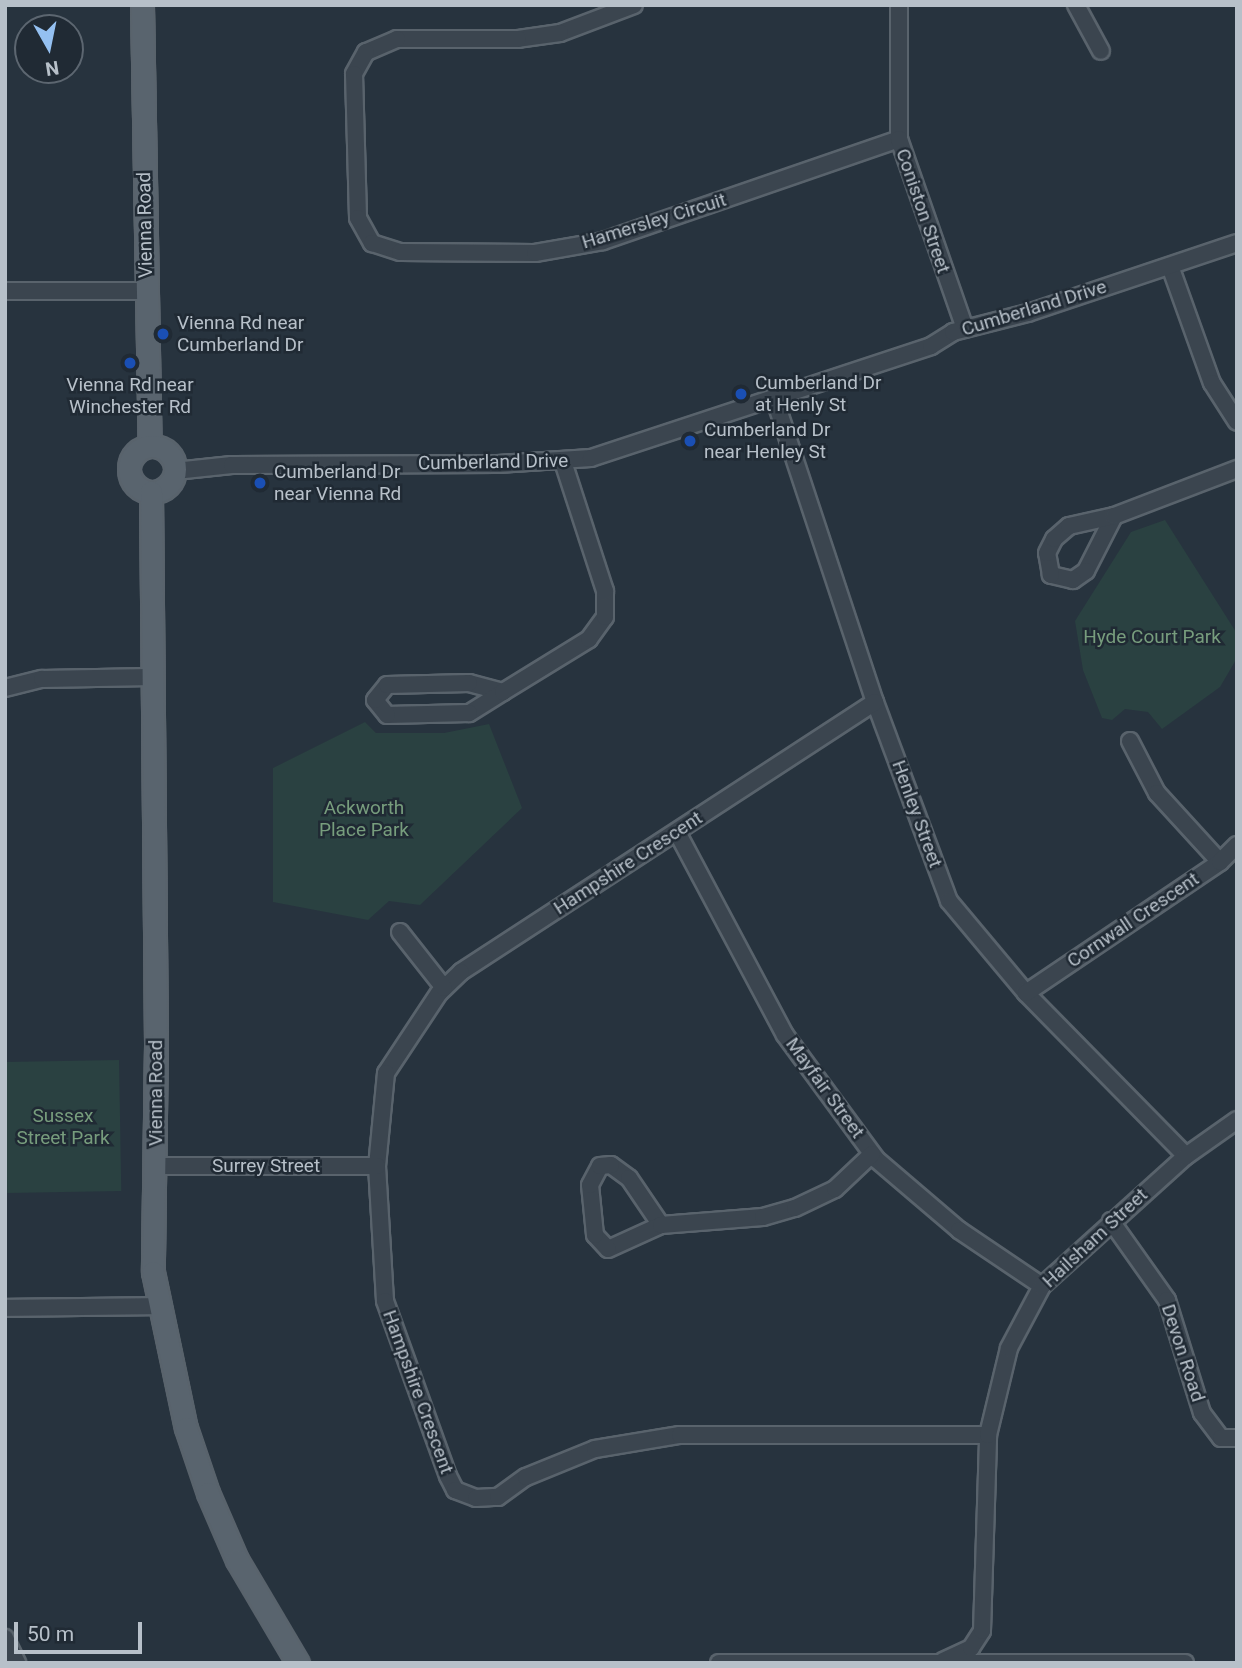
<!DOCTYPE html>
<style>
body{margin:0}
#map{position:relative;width:1242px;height:1668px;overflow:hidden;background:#27333e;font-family:Roboto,sans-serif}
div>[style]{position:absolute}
.green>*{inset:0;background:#2a4141;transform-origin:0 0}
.roads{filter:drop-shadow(2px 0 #59636c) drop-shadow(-2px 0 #59636c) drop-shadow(0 2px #59636c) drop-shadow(0 -2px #59636c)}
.minor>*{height:16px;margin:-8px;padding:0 8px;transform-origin:8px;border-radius:8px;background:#3b454f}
.major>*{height:21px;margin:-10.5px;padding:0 10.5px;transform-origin:10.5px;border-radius:10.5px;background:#59646e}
.major>.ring{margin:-10.5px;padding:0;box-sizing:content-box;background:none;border:21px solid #59646e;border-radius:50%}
.dots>*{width:19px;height:19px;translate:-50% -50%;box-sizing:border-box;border:4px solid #202a34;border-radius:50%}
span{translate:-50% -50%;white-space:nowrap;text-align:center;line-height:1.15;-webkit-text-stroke:5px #202a34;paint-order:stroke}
.street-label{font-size:19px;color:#b7c0c9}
.poi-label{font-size:19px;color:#b7c0c9}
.left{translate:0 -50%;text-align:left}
.park-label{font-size:19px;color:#779d7d}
.frame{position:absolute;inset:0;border:7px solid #b7c0c9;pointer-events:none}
.north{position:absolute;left:14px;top:14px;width:70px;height:70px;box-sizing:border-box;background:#202a34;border:2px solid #5c6670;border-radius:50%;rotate:171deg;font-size:19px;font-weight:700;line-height:28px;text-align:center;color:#b7c0c9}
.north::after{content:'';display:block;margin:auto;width:24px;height:32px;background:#94c0f1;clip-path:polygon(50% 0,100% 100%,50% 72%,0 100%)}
.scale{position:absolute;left:14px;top:1622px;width:128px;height:32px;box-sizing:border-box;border:4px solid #b7c0c9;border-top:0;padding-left:9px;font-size:21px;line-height:24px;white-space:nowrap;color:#b7c0c9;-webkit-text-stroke:5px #202a34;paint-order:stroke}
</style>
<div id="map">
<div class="green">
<div style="clip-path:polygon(1165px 520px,1236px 632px,1237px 658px,1220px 687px,1162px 729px,1148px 712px,1125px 709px,1112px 720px,1102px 718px,1083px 670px,1075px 621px,1131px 532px)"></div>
<div style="clip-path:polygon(365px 722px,376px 733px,444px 733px,489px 724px,522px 808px,420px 905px,389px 901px,368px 920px,273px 902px,273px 768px)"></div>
<div style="left:119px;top:1060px;width:131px;height:114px;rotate:89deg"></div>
</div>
<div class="roads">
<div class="minor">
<div style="left:634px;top:5px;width:79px;rotate:159.3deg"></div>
<div style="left:560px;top:33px;width:42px;rotate:171.9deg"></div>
<div style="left:518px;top:39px;width:121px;rotate:180deg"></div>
<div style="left:397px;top:39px;width:34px;rotate:157deg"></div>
<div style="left:366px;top:52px;width:25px;rotate:119deg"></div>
<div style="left:354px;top:74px;width:144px;rotate:88.4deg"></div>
<div style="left:358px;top:218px;width:29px;rotate:61deg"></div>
<div style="left:372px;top:243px;width:29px;rotate:18deg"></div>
<div style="left:400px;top:252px;width:135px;rotate:0.4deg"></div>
<div style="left:535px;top:253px;width:69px;rotate:-10deg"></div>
<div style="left:603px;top:241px;width:313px;rotate:-19deg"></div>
<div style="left:899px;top:5px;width:134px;rotate:90deg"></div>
<div style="left:899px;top:139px;width:201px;rotate:70.8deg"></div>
<div style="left:1076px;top:5px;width:52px;rotate:61.5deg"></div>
<div style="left:1170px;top:266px;width:124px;rotate:70.3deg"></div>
<div style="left:1212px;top:383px;width:46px;rotate:57.3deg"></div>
<div style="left:5px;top:291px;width:141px"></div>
<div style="left:774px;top:397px;width:321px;rotate:71.7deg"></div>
<div style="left:875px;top:702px;width:212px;rotate:69.6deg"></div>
<div style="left:949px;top:901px;width:120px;rotate:50.1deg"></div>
<div style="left:1026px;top:993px;width:228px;rotate:45.5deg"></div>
<div style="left:175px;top:471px;width:57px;rotate:-6deg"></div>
<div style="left:232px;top:465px;width:266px;rotate:-0.2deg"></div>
<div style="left:498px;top:464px;width:93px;rotate:-3.7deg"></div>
<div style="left:591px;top:458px;width:358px;rotate:-18.2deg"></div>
<div style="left:931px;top:346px;width:26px;rotate:-32deg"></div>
<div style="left:953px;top:332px;width:77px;rotate:-14.2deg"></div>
<div style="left:1028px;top:313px;width:220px;rotate:-18.5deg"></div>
<div style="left:1114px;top:516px;width:62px;rotate:117deg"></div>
<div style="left:1086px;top:571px;width:16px;rotate:145deg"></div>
<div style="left:1073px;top:580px;width:23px;rotate:-167deg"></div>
<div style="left:1051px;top:575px;width:22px;rotate:-100deg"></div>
<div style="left:1047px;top:553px;width:16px;rotate:-63deg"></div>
<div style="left:1054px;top:539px;width:20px;rotate:-41deg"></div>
<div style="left:1069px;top:526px;width:46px;rotate:-12.5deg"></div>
<div style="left:1114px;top:516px;width:132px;rotate:-20.9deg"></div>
<div style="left:469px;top:683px;width:35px;rotate:15deg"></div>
<div style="left:503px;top:692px;width:40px;rotate:148deg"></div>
<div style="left:469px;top:713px;width:82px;rotate:178.6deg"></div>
<div style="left:387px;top:715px;width:19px;rotate:-129deg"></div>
<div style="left:375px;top:700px;width:19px;rotate:-51deg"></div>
<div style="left:387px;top:685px;width:82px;rotate:-1.4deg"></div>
<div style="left:5px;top:688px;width:38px;rotate:-14deg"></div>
<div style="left:42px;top:679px;width:109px;rotate:-1.1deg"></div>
<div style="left:503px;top:692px;width:101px;rotate:-31.6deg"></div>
<div style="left:589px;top:639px;width:27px;rotate:-54deg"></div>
<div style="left:605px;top:617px;width:26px;rotate:-90deg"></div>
<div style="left:605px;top:591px;width:136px;rotate:-108deg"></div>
<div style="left:875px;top:702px;width:494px;rotate:146.9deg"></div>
<div style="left:461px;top:972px;width:30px;rotate:136deg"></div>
<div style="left:439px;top:993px;width:96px;rotate:123.5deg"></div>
<div style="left:386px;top:1073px;width:93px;rotate:95.5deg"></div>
<div style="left:377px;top:1166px;width:135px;rotate:86.6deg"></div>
<div style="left:385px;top:1301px;width:186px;rotate:70.2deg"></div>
<div style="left:448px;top:1476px;width:16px;rotate:63deg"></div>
<div style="left:455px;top:1490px;width:22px;rotate:21deg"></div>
<div style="left:476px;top:1498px;width:22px;rotate:-3deg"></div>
<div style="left:498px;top:1497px;width:34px;rotate:-36deg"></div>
<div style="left:526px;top:1477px;width:74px;rotate:-22.1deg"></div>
<div style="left:595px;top:1449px;width:86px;rotate:-9.4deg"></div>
<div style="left:680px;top:1435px;width:308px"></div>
<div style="left:1130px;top:741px;width:59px;rotate:62.6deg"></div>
<div style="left:1157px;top:793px;width:93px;rotate:47.6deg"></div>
<div style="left:677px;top:832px;width:230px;rotate:62deg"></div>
<div style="left:785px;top:1035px;width:154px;rotate:53.7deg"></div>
<div style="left:876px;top:1159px;width:109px;rotate:40.5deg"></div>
<div style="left:959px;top:1230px;width:100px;rotate:34deg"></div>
<div style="left:400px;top:932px;width:71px;rotate:51.8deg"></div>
<div style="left:1026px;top:993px;width:234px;rotate:-34deg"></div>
<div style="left:1220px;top:862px;width:24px;rotate:-45deg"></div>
<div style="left:611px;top:1165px;width:22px;rotate:36deg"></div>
<div style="left:629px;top:1178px;width:57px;rotate:55.8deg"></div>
<div style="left:661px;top:1225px;width:58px;rotate:155.6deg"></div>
<div style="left:608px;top:1249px;width:19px;rotate:-133deg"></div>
<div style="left:595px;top:1235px;width:50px;rotate:-95.7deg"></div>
<div style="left:590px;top:1185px;width:21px;rotate:-62deg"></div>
<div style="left:600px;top:1166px;width:11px;rotate:-5deg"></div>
<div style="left:155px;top:1166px;width:222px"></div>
<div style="left:1111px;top:1221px;width:97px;rotate:54.7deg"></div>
<div style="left:1167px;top:1300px;width:118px;rotate:72.8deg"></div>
<div style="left:1202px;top:1413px;width:31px;rotate:53deg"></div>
<div style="left:1221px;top:1438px;width:16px"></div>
<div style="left:661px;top:1225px;width:102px;rotate:-4.5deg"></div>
<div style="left:763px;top:1217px;width:33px;rotate:-16deg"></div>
<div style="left:795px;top:1208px;width:44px;rotate:-25.4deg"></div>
<div style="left:835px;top:1189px;width:51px;rotate:-43.4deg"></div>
<div style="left:5px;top:1308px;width:153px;rotate:-0.7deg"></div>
<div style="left:5px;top:1638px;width:28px;rotate:64deg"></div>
<div style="left:943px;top:1661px;width:31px;rotate:-25deg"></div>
<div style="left:971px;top:1648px;width:20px;rotate:-57deg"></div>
<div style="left:982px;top:1631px;width:196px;rotate:-88.2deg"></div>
<div style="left:988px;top:1435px;width:89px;rotate:-76.4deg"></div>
<div style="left:1009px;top:1348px;width:70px;rotate:-62deg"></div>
<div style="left:1042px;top:1286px;width:194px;rotate:-42.1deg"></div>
<div style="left:1186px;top:1156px;width:62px;rotate:-35.2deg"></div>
<div style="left:719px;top:1663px;width:466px"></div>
</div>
<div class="major">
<div style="left:142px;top:5px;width:441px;rotate:89deg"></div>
<div class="ring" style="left:129px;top:446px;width:25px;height:25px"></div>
<div style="left:151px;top:492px;width:553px;rotate:89.48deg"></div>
<div style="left:156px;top:1045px;width:227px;rotate:90.8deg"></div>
<div style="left:153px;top:1272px;width:159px;rotate:78.1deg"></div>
<div style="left:186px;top:1428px;width:69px;rotate:71.3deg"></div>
<div style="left:208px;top:1493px;width:73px;rotate:66.6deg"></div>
<div style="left:237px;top:1560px;width:120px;rotate:59.4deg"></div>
</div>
</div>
<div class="dots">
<div style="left:163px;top:334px;background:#1a4fb4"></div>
<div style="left:130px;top:363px;background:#1a4fb4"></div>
<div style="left:741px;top:394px;background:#1a4fb4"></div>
<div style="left:690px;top:441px;background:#1a4fb4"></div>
<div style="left:260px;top:483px;background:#1a4fb4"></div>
</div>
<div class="street-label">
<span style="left:923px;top:211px;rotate:71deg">Coniston Street</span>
<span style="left:654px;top:221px;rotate:-17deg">Hamersley Circuit</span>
<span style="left:145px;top:225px;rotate:-91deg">Vienna Road</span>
<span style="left:1034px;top:308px;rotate:-17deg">Cumberland Drive</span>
<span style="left:493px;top:462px;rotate:-1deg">Cumberland Drive</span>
<span style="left:917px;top:814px;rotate:70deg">Henley Street</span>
<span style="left:628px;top:863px;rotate:-33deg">Hampshire Crescent</span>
<span style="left:1133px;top:920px;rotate:-34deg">Cornwall Crescent</span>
<span style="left:825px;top:1088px;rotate:54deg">Mayfair Street</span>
<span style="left:156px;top:1093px;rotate:-90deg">Vienna Road</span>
<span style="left:266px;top:1166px">Surrey Street</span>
<span style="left:1095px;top:1238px;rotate:-43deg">Hailsham Street</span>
<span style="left:1183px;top:1353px;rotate:72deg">Devon Road</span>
<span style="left:418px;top:1392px;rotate:70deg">Hampshire Crescent</span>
</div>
<div class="poi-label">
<span class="left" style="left:177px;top:334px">Vienna Rd near<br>Cumberland Dr</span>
<span class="left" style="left:755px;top:394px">Cumberland Dr<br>at Henly St</span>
<span style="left:130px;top:396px">Vienna Rd near<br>Winchester Rd</span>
<span class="left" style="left:704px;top:441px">Cumberland Dr<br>near Henley St</span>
<span class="left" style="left:274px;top:483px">Cumberland Dr<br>near Vienna Rd</span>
</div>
<div class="park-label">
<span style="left:1152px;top:637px">Hyde Court Park</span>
<span style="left:364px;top:819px">Ackworth<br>Place Park</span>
<span style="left:63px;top:1127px">Sussex<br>Street Park</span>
</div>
<div class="frame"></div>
<div class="north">N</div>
<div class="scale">50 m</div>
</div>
